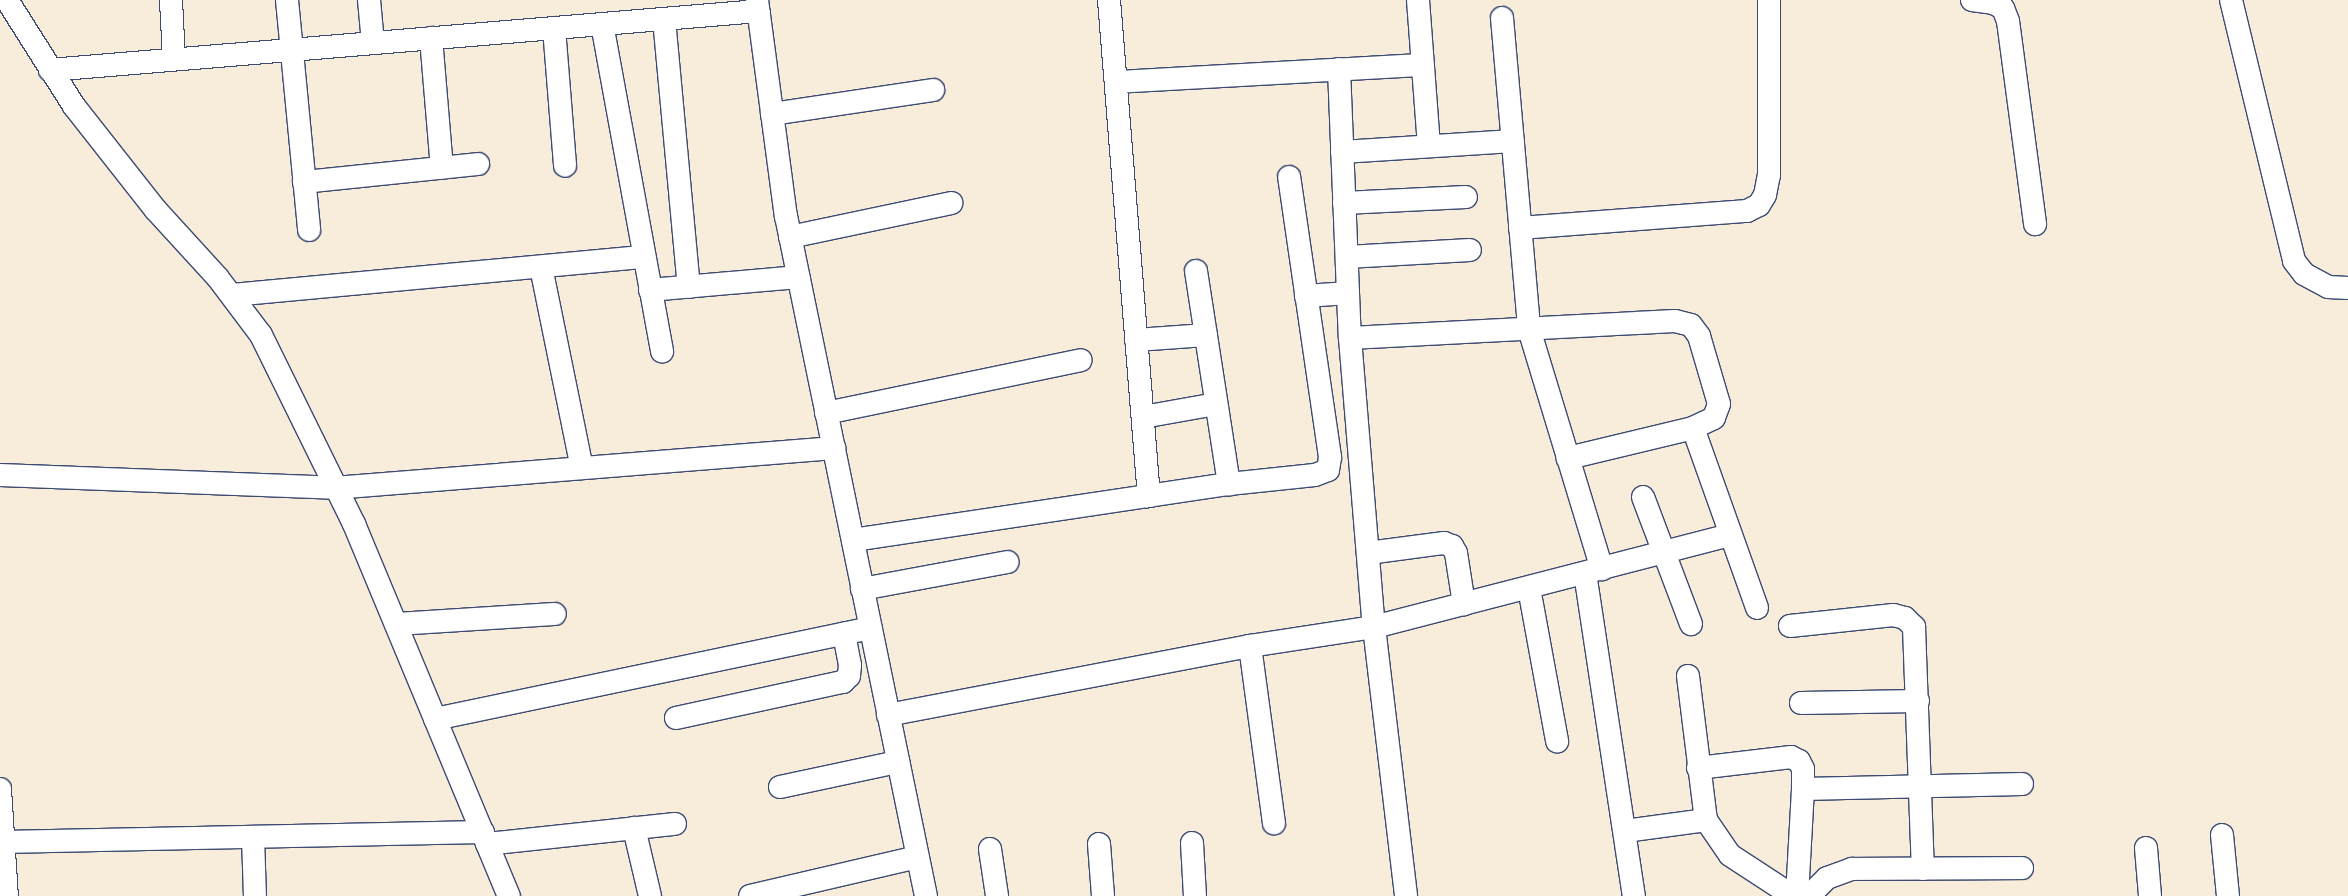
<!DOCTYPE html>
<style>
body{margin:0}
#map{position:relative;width:2348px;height:896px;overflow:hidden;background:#f8ecdb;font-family:"Libre Caslon Text",serif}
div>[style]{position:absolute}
.roads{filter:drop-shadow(1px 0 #3c4b71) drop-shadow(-1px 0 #3c4b71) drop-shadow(0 1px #3c4b71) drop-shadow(0 -1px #3c4b71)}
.minor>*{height:22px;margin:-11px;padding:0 11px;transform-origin:11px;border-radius:11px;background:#fff}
span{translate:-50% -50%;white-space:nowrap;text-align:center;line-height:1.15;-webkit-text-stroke:4px #fff;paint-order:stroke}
</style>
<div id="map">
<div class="roads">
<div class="minor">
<div style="left:7px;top:0;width:125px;rotate:57.7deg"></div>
<div style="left:74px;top:106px;width:131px;rotate:51.8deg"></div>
<div style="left:155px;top:209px;width:93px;rotate:47.6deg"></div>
<div style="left:218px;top:278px;width:71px;rotate:53deg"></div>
<div style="left:261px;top:335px;width:211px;rotate:63.8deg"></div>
<div style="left:354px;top:524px;width:403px;rotate:67.4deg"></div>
<div style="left:171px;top:0;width:59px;rotate:87.1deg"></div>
<div style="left:287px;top:0;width:231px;rotate:84.5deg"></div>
<div style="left:369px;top:0;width:43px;rotate:84.7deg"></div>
<div style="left:757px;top:0;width:218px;rotate:82.4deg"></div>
<div style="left:786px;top:216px;width:694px;rotate:78.37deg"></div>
<div style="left:1109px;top:0;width:498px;rotate:85.4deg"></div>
<div style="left:1418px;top:0;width:146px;rotate:85.7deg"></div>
<div style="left:1972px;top:0;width:21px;rotate:8deg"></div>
<div style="left:1993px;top:3px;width:11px;rotate:27deg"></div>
<div style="left:2003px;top:8px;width:14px;rotate:69deg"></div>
<div style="left:2008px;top:21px;width:205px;rotate:82.4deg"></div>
<div style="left:2231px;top:0;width:268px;rotate:76.4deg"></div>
<div style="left:2294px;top:261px;width:16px;rotate:52deg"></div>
<div style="left:2304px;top:274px;width:27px;rotate:28deg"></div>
<div style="left:2328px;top:287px;width:20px;rotate:3deg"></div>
<div style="left:1502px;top:18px;width:312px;rotate:85deg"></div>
<div style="left:1529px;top:329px;width:251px;rotate:73.1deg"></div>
<div style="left:664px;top:19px;width:269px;rotate:84.7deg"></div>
<div style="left:602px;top:24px;width:333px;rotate:79.6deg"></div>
<div style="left:554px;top:28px;width:138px;rotate:85.4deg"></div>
<div style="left:431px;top:38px;width:130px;rotate:85.2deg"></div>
<div style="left:1339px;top:69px;width:269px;rotate:87.7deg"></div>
<div style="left:1350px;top:338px;width:290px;rotate:85.3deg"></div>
<div style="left:1374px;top:627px;width:271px;rotate:83.2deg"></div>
<div style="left:50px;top:70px;width:711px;rotate:-4.76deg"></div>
<div style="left:1116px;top:82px;width:307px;rotate:-3.2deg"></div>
<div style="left:772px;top:114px;width:163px;rotate:-8.5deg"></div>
<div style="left:1342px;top:152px;width:171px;rotate:-3.7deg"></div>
<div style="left:304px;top:182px;width:175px;rotate:-5.9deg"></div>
<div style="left:1344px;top:203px;width:122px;rotate:-2.8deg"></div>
<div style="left:1520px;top:228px;width:228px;rotate:-4.3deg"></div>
<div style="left:1747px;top:211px;width:13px;rotate:-27deg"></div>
<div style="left:1759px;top:205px;width:12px;rotate:-59deg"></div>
<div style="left:1765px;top:195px;width:20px;rotate:-79deg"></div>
<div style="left:1769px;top:175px;width:175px;rotate:-90deg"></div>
<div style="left:790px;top:237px;width:165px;rotate:-11.9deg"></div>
<div style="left:1347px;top:257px;width:123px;rotate:-3.3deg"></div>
<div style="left:541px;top:267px;width:205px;rotate:78.5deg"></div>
<div style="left:1196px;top:271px;width:216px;rotate:81.2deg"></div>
<div style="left:650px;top:290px;width:149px;rotate:-5deg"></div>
<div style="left:232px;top:295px;width:414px;rotate:-5.3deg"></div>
<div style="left:1306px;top:296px;width:42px;rotate:-4.1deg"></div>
<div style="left:1350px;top:338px;width:325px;rotate:-3deg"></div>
<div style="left:1675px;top:321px;width:16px;rotate:14deg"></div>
<div style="left:1691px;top:325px;width:14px;rotate:54deg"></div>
<div style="left:1699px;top:336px;width:71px;rotate:73.6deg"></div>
<div style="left:1719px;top:404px;width:15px;rotate:110deg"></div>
<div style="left:1714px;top:418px;width:23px;rotate:155deg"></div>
<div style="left:1693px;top:428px;width:129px;rotate:166.5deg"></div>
<div style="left:1136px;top:340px;width:70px;rotate:-4.1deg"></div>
<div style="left:826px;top:413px;width:260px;rotate:-11.7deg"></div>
<div style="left:1143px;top:417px;width:74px;rotate:-10.1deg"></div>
<div style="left:1693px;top:428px;width:191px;rotate:70.4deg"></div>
<div style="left:0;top:475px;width:334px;rotate:2.2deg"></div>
<div style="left:334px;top:488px;width:502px;rotate:-4.57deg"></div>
<div style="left:1643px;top:497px;width:136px;rotate:69.3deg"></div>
<div style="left:853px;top:540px;width:380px;rotate:-8.5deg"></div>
<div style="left:1229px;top:484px;width:86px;rotate:-6deg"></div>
<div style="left:1315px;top:475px;width:14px;rotate:-21deg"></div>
<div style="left:1328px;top:470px;width:13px;rotate:-81deg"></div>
<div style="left:1330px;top:457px;width:283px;rotate:-98.3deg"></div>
<div style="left:1368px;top:553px;width:77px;rotate:-7.5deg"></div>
<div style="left:1444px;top:543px;width:9px;rotate:21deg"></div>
<div style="left:1452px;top:546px;width:8px;rotate:60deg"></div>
<div style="left:1456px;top:553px;width:52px;rotate:81.1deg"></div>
<div style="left:1585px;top:573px;width:327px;rotate:81.4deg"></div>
<div style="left:1529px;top:588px;width:156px;rotate:79.6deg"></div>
<div style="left:862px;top:589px;width:148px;rotate:-10.5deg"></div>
<div style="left:396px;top:624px;width:159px;rotate:-3.6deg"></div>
<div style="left:1790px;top:626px;width:104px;rotate:-6.1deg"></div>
<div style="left:1893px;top:615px;width:12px;rotate:14deg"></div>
<div style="left:1905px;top:618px;width:13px;rotate:45deg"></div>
<div style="left:1914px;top:627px;width:242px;rotate:87.9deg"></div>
<div style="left:1250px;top:646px;width:179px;rotate:82.3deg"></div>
<div style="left:1688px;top:676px;width:145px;rotate:82.9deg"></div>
<div style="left:1706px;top:820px;width:42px;rotate:55.6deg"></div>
<div style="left:1730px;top:855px;width:75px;rotate:33.1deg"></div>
<div style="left:1801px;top:703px;width:117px;rotate:-1deg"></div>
<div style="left:888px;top:715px;width:369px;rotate:-10.8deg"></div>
<div style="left:1250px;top:646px;width:125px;rotate:-8.7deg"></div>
<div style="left:1374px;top:627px;width:368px;rotate:-14.5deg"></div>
<div style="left:676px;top:718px;width:171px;rotate:-12.2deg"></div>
<div style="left:843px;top:682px;width:8px;rotate:-45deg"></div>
<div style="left:849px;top:676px;width:11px;rotate:-85deg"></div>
<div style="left:850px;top:665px;width:32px;rotate:-101deg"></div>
<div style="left:435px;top:719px;width:445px;rotate:-11.8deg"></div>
<div style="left:1698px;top:768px;width:94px;rotate:-6.7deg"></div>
<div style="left:1791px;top:757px;width:9px;rotate:27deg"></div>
<div style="left:1799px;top:761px;width:9px;rotate:63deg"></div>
<div style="left:1803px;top:769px;width:20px;rotate:90deg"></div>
<div style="left:1803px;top:789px;width:107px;rotate:93.2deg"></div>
<div style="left:780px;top:787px;width:121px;rotate:-12deg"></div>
<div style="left:0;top:789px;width:107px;rotate:86.3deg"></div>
<div style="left:1803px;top:789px;width:219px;rotate:-1.3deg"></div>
<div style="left:634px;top:828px;width:70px;rotate:76.8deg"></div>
<div style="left:1625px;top:831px;width:82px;rotate:-7.7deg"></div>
<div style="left:2222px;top:835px;width:61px;rotate:84.4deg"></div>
<div style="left:253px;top:837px;width:59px;rotate:88.1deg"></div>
<div style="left:3px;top:842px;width:480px;rotate:-1.2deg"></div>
<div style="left:1192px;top:843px;width:53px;rotate:86.8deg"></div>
<div style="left:487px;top:844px;width:189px;rotate:-6.1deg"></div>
<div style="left:1099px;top:844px;width:52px;rotate:85.6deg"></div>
<div style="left:2146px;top:848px;width:48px;rotate:85.2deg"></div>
<div style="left:990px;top:849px;width:48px;rotate:81.5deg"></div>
<div style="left:750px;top:896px;width:172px;rotate:-13.1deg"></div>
<div style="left:1809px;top:896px;width:25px;rotate:-45deg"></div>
<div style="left:1827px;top:878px;width:27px;rotate:-20deg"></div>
<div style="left:1852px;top:869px;width:170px;rotate:-0.3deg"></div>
</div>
</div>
</div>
